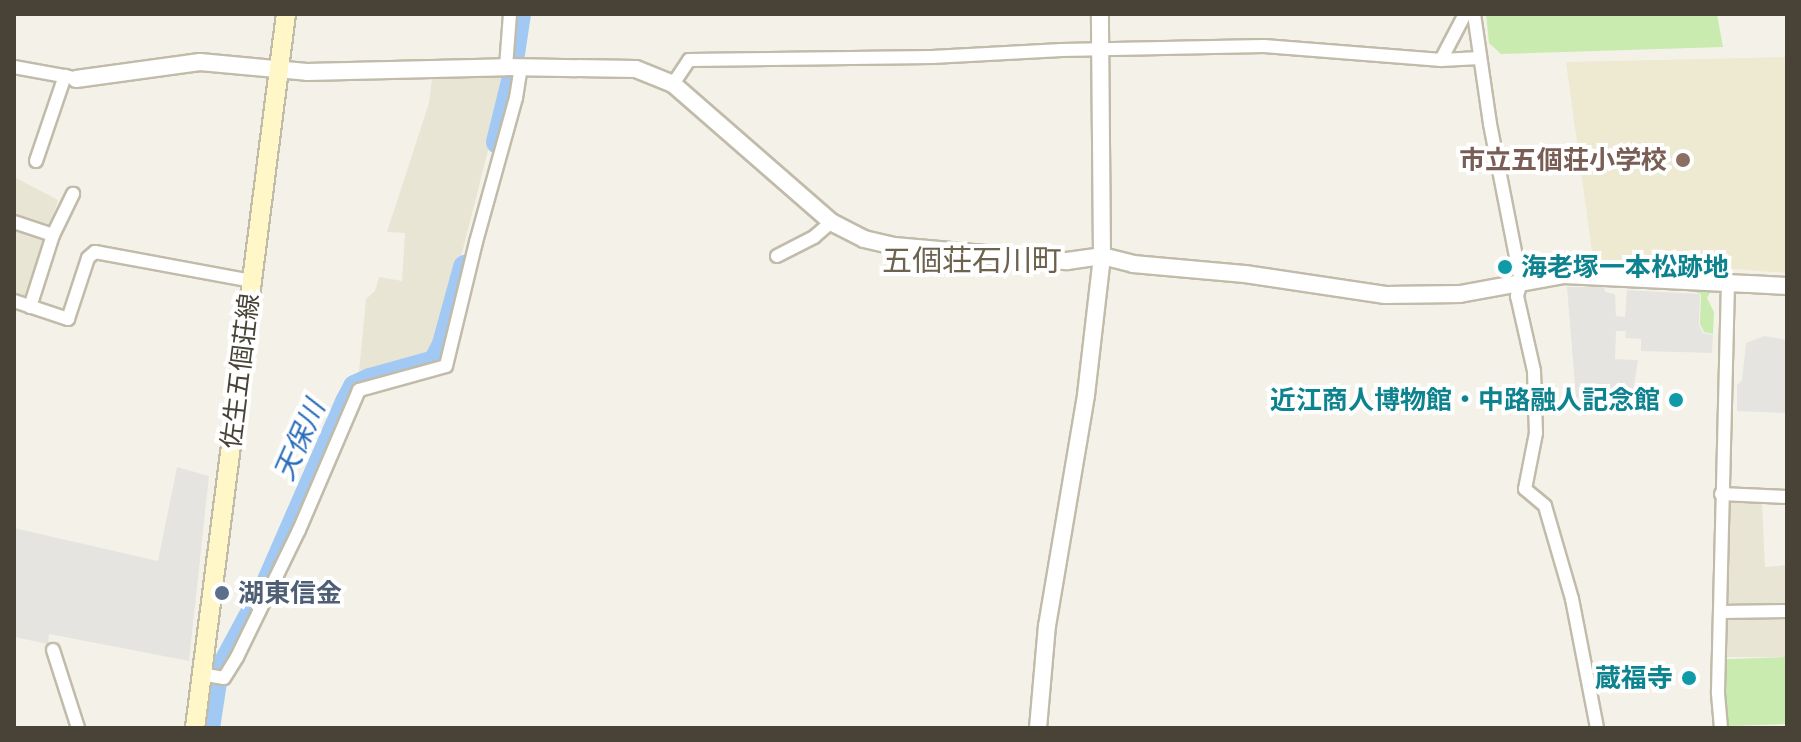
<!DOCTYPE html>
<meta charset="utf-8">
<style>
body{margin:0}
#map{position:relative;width:1801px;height:742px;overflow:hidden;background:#f4f2e8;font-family:Inter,"Noto Sans JP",sans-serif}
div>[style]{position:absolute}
.residential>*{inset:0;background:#e9e5d5;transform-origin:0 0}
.education>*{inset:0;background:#eee9d1}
.green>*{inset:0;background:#c9ebaf;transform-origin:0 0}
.parking>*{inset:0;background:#e6e4e0}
.river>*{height:24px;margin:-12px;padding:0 12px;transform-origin:12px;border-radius:12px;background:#a1c9f4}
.roads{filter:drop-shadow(2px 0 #c1bbaa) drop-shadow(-2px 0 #c1bbaa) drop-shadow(0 2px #c1bbaa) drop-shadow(0 -2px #c1bbaa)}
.minor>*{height:12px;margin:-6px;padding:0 6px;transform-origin:6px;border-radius:6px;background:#fff}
.tertiary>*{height:16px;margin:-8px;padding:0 8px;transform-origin:8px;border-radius:8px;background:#fff}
.secondary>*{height:18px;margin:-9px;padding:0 9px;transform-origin:9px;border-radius:9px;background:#fff7c7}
.dots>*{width:22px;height:22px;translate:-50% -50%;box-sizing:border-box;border:4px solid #fff;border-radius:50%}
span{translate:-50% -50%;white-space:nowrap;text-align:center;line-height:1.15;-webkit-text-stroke:8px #fff;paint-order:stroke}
.education-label{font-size:26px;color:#785e54;font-weight:700}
.right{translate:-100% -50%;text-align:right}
.culture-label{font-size:26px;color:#0d838f;font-weight:700}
.left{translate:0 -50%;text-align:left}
.street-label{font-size:26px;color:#484336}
.service-label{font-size:26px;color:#4e5e75;font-weight:700}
.water-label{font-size:28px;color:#296dba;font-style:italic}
.quarter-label{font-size:30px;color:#6c624d}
.frame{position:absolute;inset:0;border:16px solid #484336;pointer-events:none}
</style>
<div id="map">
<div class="residential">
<div style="clip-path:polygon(507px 76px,462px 253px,434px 344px,429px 353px,359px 372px,366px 299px,375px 291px,379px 277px,402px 281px,405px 233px,387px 232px,429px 103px,432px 79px)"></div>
<div style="clip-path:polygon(14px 177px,58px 200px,25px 298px,14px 294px)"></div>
<div style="clip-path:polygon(1729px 500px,1762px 502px,1765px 567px,1787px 565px,1787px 606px,1724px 609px)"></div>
<div style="left:1787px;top:614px;width:43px;height:63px;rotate:90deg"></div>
</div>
<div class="education">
<div style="clip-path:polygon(1787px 57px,1787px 273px,1593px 259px,1566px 62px)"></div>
</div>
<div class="green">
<div style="clip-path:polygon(1486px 14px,1717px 14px,1723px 47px,1501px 54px,1489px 43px)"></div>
<div style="clip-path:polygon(1685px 289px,1711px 291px,1707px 298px,1714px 312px,1713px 334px,1704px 332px,1700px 324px,1701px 294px)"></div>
<div style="left:1785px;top:657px;width:67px;height:61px;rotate:88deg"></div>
</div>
<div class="parking">
<div style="clip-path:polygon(1567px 287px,1604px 287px,1605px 292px,1615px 294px,1616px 316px,1625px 317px,1627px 290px,1700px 294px,1699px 325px,1703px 333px,1713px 335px,1712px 353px,1641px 351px,1641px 339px,1625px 338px,1626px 331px,1616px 331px,1615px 359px,1638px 360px,1633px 393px,1576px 398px)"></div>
<div style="clip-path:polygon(1764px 336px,1787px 340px,1787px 413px,1737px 411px,1737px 385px,1742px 380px,1746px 343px)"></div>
<div style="clip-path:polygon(177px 467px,209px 476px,189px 661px,49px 634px,48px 644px,14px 637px,14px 528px,158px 561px)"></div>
</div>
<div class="river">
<div style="left:513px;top:54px;width:40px;rotate:-81.5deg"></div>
<div style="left:498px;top:142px;width:63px;rotate:-76.2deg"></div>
<div style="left:208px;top:728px;width:47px;rotate:-81.3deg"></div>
<div style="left:215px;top:682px;width:110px;rotate:-61.8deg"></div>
<div style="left:267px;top:585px;width:200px;rotate:-66.4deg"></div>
<div style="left:347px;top:402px;width:17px;rotate:-62deg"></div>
<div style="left:355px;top:387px;width:17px;rotate:-25deg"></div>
<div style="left:370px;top:380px;width:67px;rotate:-15.5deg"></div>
<div style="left:435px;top:362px;width:20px;rotate:-63deg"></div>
<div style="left:444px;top:344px;width:80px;rotate:-74.7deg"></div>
</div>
<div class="roads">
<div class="minor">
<div style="left:1474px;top:14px;width:111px;rotate:81.7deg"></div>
<div style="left:1490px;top:124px;width:161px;rotate:78.9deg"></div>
<div style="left:1521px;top:282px;width:15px;rotate:106deg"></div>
<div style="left:1517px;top:296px;width:77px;rotate:77.2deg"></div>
<div style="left:1534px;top:371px;width:62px;rotate:88.2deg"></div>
<div style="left:1536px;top:433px;width:57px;rotate:101.1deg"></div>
<div style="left:1525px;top:489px;width:26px;rotate:40deg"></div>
<div style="left:1545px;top:506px;width:97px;rotate:73.8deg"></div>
<div style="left:1572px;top:599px;width:131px;rotate:79deg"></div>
<div style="left:1441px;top:60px;width:52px;rotate:-62.4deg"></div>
<div style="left:14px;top:67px;width:56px;rotate:10.3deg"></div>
<div style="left:506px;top:67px;width:53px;rotate:-85.7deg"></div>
<div style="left:673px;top:84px;width:29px;rotate:-56deg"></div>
<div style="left:689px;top:60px;width:243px;rotate:-0.7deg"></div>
<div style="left:932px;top:57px;width:130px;rotate:-3.1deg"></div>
<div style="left:1062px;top:50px;width:202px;rotate:-1.1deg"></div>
<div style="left:1264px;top:46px;width:178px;rotate:4.5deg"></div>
<div style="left:1441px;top:60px;width:39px;rotate:-3deg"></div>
<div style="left:36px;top:161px;width:90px;rotate:-71.2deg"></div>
<div style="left:14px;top:222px;width:41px;rotate:18.4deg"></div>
<div style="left:53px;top:235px;width:46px;rotate:-64deg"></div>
<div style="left:777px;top:256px;width:42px;rotate:-27.2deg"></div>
<div style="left:814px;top:237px;width:23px;rotate:-41deg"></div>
<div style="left:14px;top:301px;width:57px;rotate:18.4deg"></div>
<div style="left:68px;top:319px;width:64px;rotate:-71.8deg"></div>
<div style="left:88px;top:258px;width:9px;rotate:-41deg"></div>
<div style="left:95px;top:252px;width:159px;rotate:10.5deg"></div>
<div style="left:30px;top:307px;width:76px;rotate:-72.3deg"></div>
<div style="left:1721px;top:494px;width:66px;rotate:2.6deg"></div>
<div style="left:1721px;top:612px;width:66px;rotate:-0.9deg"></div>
<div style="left:53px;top:650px;width:82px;rotate:72.2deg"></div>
<div style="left:201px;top:674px;width:23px;rotate:10deg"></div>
<div style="left:224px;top:678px;width:25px;rotate:-58deg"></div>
<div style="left:237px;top:657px;width:141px;rotate:-64deg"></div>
<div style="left:299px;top:530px;width:152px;rotate:-66.8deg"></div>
<div style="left:359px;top:390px;width:90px;rotate:-15.4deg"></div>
<div style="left:446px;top:366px;width:128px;rotate:-76.4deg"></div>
<div style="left:476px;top:242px;width:149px;rotate:-74.5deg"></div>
<div style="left:516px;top:98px;width:30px;rotate:-81deg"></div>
<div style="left:1721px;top:728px;width:37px;rotate:-95deg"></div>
<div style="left:1718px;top:691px;width:407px;rotate:-88.6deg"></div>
</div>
<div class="tertiary">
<div style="left:76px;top:79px;width:125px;rotate:-7.8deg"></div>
<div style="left:200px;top:62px;width:107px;rotate:5.3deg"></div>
<div style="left:307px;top:72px;width:199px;rotate:-1.4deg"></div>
<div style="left:506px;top:67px;width:130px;rotate:0.9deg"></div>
<div style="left:636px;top:69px;width:40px;rotate:22deg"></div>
<div style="left:673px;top:84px;width:210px;rotate:41.1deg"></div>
<div style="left:831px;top:222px;width:37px;rotate:27deg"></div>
<div style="left:864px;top:239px;width:31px;rotate:13deg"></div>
<div style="left:894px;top:246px;width:174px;rotate:5deg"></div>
<div style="left:1067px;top:261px;width:35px;rotate:-8deg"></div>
<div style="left:1102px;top:256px;width:32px;rotate:14deg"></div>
<div style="left:1133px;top:264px;width:112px;rotate:5.1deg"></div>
<div style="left:1245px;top:274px;width:142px;rotate:8.5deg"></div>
<div style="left:1385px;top:295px;width:75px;rotate:-0.8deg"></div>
<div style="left:1460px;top:294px;width:106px;rotate:-10.4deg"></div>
<div style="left:1564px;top:275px;width:223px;rotate:2.8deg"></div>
<div style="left:1038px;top:728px;width:102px;rotate:-85deg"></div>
<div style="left:1047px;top:626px;width:234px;rotate:-80.4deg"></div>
<div style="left:1086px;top:395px;width:140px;rotate:-83.4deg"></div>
<div style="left:1102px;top:256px;width:242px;rotate:-90.5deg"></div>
</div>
<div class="secondary">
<div style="left:195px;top:728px;width:720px;rotate:-82.74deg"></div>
</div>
</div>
<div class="dots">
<div style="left:1683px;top:160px;background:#8d6e63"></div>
<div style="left:1505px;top:267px;background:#0f9aa8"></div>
<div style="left:1676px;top:400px;background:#0f9aa8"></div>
<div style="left:222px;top:593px;background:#5c6f8a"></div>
<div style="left:1689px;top:678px;background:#0f9aa8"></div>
</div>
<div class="education-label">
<span class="right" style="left:1667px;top:160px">市立五個荘小学校</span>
</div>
<div class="culture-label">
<span class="left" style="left:1521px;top:267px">海老塚一本松跡地</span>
<span class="right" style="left:1660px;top:400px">近江商人博物館・中路融人記念館</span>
<span class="right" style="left:1673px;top:678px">蔵福寺</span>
</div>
<div class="street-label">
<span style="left:240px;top:371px;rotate:-83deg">佐生五個荘線</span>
</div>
<div class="service-label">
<span class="left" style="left:238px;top:593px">湖東信金</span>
</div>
<div class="water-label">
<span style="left:299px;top:440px;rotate:-66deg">天保川</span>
</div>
<div class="quarter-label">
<span style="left:972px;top:260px">五個荘石川町</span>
</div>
<div class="frame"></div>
</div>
